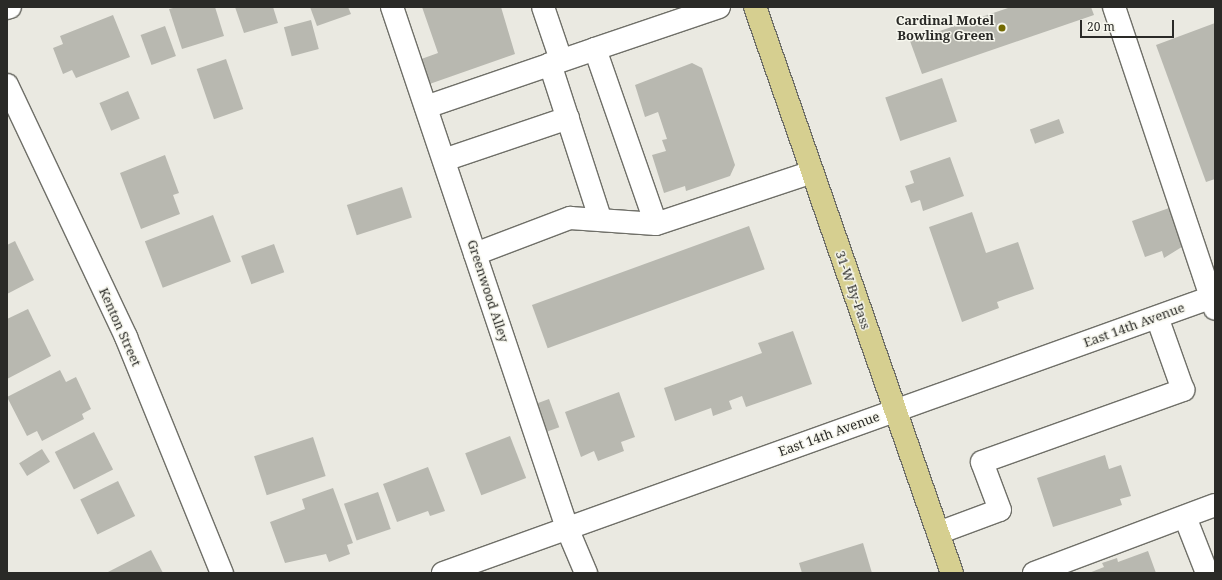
<!DOCTYPE html>
<style>
body{margin:0}
#map{position:relative;width:1222px;height:580px;overflow:hidden;background:#eae9e1;font-family:"Noto Serif",serif}
div>[style]{position:absolute}
.building>*{inset:0;background:#b8b8b0;transform-origin:0 0}
.roads{filter:drop-shadow(1px 0 #6f6f68) drop-shadow(-1px 0 #6f6f68) drop-shadow(0 1px #6f6f68) drop-shadow(0 -1px #6f6f68)}
.minor>*{height:22px;margin:-11px;padding:0 11px;transform-origin:11px;border-radius:11px;background:#fff}
.major>*{height:22px;margin:-11px;padding:0 11px;transform-origin:11px;border-radius:11px;background:#d6cf90}
.dots>*{width:11px;height:11px;translate:-50% -50%;box-sizing:border-box;border:2px solid #f7f7ee;border-radius:50%}
span{translate:-50% -50%;white-space:nowrap;text-align:center;line-height:1.15;-webkit-text-stroke:3px #f7f7ee;paint-order:stroke}
.poi-label{font-size:13px;color:#2a2a27;font-weight:700}
.right{translate:-100% -50%;text-align:right}
.street-label{font-size:13px;color:#2a2a27}
.frame{position:absolute;inset:0;border:8px solid #2a2a27;pointer-events:none}
.scale{position:absolute;left:1080px;top:20px;width:94px;height:18px;box-sizing:border-box;border:2px solid #2a2a27;border-top:0;padding-left:5px;font-size:12px;line-height:14px;white-space:nowrap;color:#2a2a27;-webkit-text-stroke:3px #f7f7ee;paint-order:stroke}
</style>
<div id="map">
<div class="building">
<div style="clip-path:polygon(177px 7px,215px 7px,224px 36px,182px 49px,169px 9px)"></div>
<div style="clip-path:polygon(235px 7px,273px 7px,278px 23px,244px 33px)"></div>
<div style="clip-path:polygon(310px 7px,348px 7px,351px 14px,317px 26px)"></div>
<div style="clip-path:polygon(422px 7px,501px 7px,515px 54px,421px 87px,413px 62px,438px 53px)"></div>
<div style="clip-path:polygon(1011px 7px,1091px 7px,1094px 15px,922px 74px,910px 41px)"></div>
<div style="clip-path:polygon(113px 15px,130px 57px,76px 78px,72px 70px,63px 74px,53px 48px,63px 44px,60px 36px)"></div>
<div style="left:311px;top:20px;width:30px;height:28px;rotate:75deg"></div>
<div style="clip-path:polygon(1215px 23px,1215px 179px,1206px 182px,1156px 45px)"></div>
<div style="left:165px;top:26px;width:32px;height:26px;rotate:70deg"></div>
<div style="left:226px;top:59px;width:53px;height:31px;rotate:71deg"></div>
<div style="clip-path:polygon(692px 63px,702px 68px,735px 165px,730px 176px,686px 191px,685px 186px,664px 193px,652px 155px,666px 151px,662px 140px,667px 139px,658px 112px,645px 117px,635px 85px)"></div>
<div style="left:942px;top:78px;width:46px;height:60px;rotate:71deg"></div>
<div style="left:128px;top:91px;width:30px;height:31px;rotate:67deg"></div>
<div style="left:1059px;top:119px;width:15px;height:31px;rotate:70deg"></div>
<div style="clip-path:polygon(165px 155px,179px 193px,173px 195px,180px 214px,141px 229px,120px 173px)"></div>
<div style="clip-path:polygon(950px 157px,964px 196px,923px 211px,920px 200px,911px 203px,905px 186px,914px 183px,910px 171px)"></div>
<div style="left:402px;top:187px;width:32px;height:58px;rotate:72deg"></div>
<div style="clip-path:polygon(1172px 207px,1185px 245px,1164px 258px,1162px 251px,1145px 257px,1132px 221px)"></div>
<div style="clip-path:polygon(972px 212px,986px 253px,1018px 242px,1034px 289px,997px 302px,999px 308px,962px 322px,929px 227px)"></div>
<div style="left:213px;top:215px;width:50px;height:73px;rotate:69deg"></div>
<div style="left:749px;top:226px;width:46px;height:231px;rotate:70deg"></div>
<div style="clip-path:polygon(15px 241px,34px 280px,7px 294px,7px 245px)"></div>
<div style="left:274px;top:244px;width:30px;height:35px;rotate:70deg"></div>
<div style="clip-path:polygon(28px 309px,51px 356px,7px 379px,7px 319px)"></div>
<div style="clip-path:polygon(793px 331px,812px 384px,746px 407px,742px 396px,729px 401px,732px 409px,713px 416px,711px 408px,675px 421px,664px 388px,762px 353px,758px 343px)"></div>
<div style="clip-path:polygon(60px 370px,66px 382px,76px 377px,91px 409px,82px 414px,84px 419px,42px 441px,37px 431px,27px 436px,7px 397px)"></div>
<div style="clip-path:polygon(619px 392px,635px 437px,621px 442px,624px 451px,598px 461px,594px 451px,581px 457px,565px 412px)"></div>
<div style="left:549px;top:399px;width:30px;height:21px;rotate:70deg"></div>
<div style="left:94px;top:432px;width:42px;height:44px;rotate:63deg"></div>
<div style="left:510px;top:436px;width:45px;height:48px;rotate:69deg"></div>
<div style="left:313px;top:437px;width:41px;height:62px;rotate:72deg"></div>
<div style="left:42px;top:449px;width:15px;height:27px;rotate:58deg"></div>
<div style="clip-path:polygon(1105px 455px,1109px 469px,1121px 465px,1131px 496px,1120px 499px,1122px 505px,1053px 527px,1037px 478px)"></div>
<div style="clip-path:polygon(428px 467px,445px 511px,430px 516px,428px 511px,397px 522px,383px 484px)"></div>
<div style="left:118px;top:481px;width:39px;height:42px;rotate:64deg"></div>
<div style="clip-path:polygon(333px 488px,353px 543px,347px 545px,350px 554px,329px 562px,326px 554px,285px 563px,270px 522px,305px 509px,302px 499px)"></div>
<div style="left:378px;top:492px;width:39px;height:36px;rotate:71deg"></div>
<div style="clip-path:polygon(863px 543px,872px 573px,802px 573px,799px 563px)"></div>
<div style="clip-path:polygon(151px 550px,163px 573px,106px 573px)"></div>
<div style="clip-path:polygon(1148px 551px,1156px 573px,1089px 573px,1104px 567px,1102px 563px,1117px 558px,1118px 562px)"></div>
</div>
<div class="roads">
<div class="minor">
<div style="left:392px;top:7px;width:550px;rotate:71.43deg"></div>
<div style="left:567px;top:528px;width:49px;rotate:67.1deg"></div>
<div style="left:543px;top:7px;width:56px;rotate:71.2deg"></div>
<div style="left:719px;top:7px;width:131px;rotate:161.3deg"></div>
<div style="left:595px;top:49px;width:185px;rotate:70.8deg"></div>
<div style="left:656px;top:224px;width:164px;rotate:-18.4deg"></div>
<div style="left:1114px;top:7px;width:318px;rotate:71.5deg"></div>
<div style="left:7px;top:8px;width:3px;rotate:-18deg"></div>
<div style="left:550px;top:64px;width:162px;rotate:72deg"></div>
<div style="left:7px;top:85px;width:279px;rotate:64.7deg"></div>
<div style="left:126px;top:337px;width:255px;rotate:67.9deg"></div>
<div style="left:426px;top:107px;width:179px;rotate:-18.9deg"></div>
<div style="left:444px;top:160px;width:131px;rotate:-18.7deg"></div>
<div style="left:475px;top:254px;width:102px;rotate:-20.8deg"></div>
<div style="left:570px;top:218px;width:86px;rotate:4deg"></div>
<div style="left:1185px;top:517px;width:60px;rotate:68.6deg"></div>
<div style="left:938px;top:533px;width:66px;rotate:-20.4deg"></div>
<div style="left:1000px;top:510px;width:51px;rotate:-110.6deg"></div>
<div style="left:982px;top:462px;width:214px;rotate:-19.7deg"></div>
<div style="left:1183px;top:390px;width:77px;rotate:-109.6deg"></div>
<div style="left:443px;top:573px;width:820px;rotate:-19.74deg"></div>
<div style="left:1034px;top:573px;width:193px;rotate:-20.6deg"></div>
</div>
<div class="major">
<div style="left:755px;top:7px;width:599px;rotate:70.81deg"></div>
</div>
</div>
<div class="dots">
<div style="left:1002px;top:28px;background:#736a02"></div>
</div>
<div class="poi-label">
<span class="right" style="left:994px;top:28px">Cardinal Motel<br>Bowling Green</span>
</div>
<div class="street-label">
<span style="left:853px;top:290px;rotate:71deg">31-W By-Pass</span>
<span style="left:488px;top:291px;rotate:72deg">Greenwood Alley</span>
<span style="left:1134px;top:325px;rotate:-20deg">East 14th Avenue</span>
<span style="left:120px;top:327px;rotate:66deg">Kenton Street</span>
<span style="left:829px;top:434px;rotate:-20deg">East 14th Avenue</span>
</div>
<div class="frame"></div>
<div class="scale">20 m</div>
</div>
